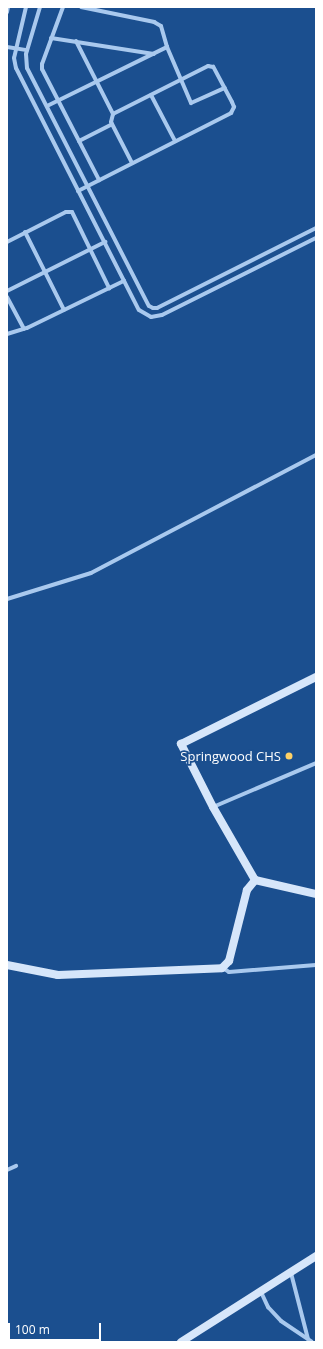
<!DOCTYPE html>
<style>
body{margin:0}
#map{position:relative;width:323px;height:1349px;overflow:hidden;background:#1b4f8f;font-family:"Open Sans",sans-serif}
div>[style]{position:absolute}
.street>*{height:4px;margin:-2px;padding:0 2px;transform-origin:2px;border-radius:2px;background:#a9c9ee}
.secondary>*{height:8px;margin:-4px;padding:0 4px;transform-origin:4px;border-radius:4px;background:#d6e6fa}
.dots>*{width:11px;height:11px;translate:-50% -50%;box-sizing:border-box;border:2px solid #1b4f8f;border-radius:50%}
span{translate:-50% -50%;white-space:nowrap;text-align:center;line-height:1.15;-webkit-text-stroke:3.5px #1b4f8f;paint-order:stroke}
.poi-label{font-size:13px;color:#fff}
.right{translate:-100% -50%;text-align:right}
.frame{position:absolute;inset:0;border:8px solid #fff;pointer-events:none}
.scale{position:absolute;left:8px;top:1323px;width:93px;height:18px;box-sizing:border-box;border:2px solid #fff;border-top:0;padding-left:5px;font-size:12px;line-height:14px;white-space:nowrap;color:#fff;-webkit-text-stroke:3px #1b4f8f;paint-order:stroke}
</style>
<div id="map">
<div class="street">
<div style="left:26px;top:7px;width:52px;rotate:103.2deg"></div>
<div style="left:14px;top:58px;width:10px;rotate:79deg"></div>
<div style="left:16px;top:68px;width:271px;rotate:63.1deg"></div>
<div style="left:139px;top:310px;width:14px;rotate:30deg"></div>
<div style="left:151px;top:317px;width:11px;rotate:-10deg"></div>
<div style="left:162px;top:315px;width:172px;rotate:-26.6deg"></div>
<div style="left:40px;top:7px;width:49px;rotate:106.6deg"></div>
<div style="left:26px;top:54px;width:14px;rotate:86deg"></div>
<div style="left:27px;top:68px;width:267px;rotate:62.9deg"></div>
<div style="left:149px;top:306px;width:4px;rotate:27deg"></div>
<div style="left:153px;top:308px;width:4px"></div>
<div style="left:157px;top:308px;width:178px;rotate:-26.7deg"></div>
<div style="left:63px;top:7px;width:61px;rotate:110.2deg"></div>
<div style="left:42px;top:64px;width:5px;rotate:90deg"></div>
<div style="left:42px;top:69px;width:125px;rotate:62.8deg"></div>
<div style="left:81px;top:7px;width:75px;rotate:11.6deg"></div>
<div style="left:154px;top:22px;width:8px;rotate:30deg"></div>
<div style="left:161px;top:26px;width:22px;rotate:74deg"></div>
<div style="left:167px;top:47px;width:61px;rotate:66.8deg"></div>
<div style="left:191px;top:103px;width:37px;rotate:-24deg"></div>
<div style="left:7px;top:12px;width:5px;rotate:-79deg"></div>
<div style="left:51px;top:38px;width:104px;rotate:8.8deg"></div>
<div style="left:76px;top:41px;width:82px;rotate:63.1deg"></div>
<div style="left:7px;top:47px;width:20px;rotate:9deg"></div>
<div style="left:151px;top:95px;width:52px;rotate:62.4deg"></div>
<div style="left:47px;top:106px;width:134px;rotate:-26.2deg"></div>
<div style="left:79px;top:141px;width:37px;rotate:-27deg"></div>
<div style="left:78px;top:191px;width:172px;rotate:-27deg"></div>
<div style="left:231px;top:113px;width:7px;rotate:-63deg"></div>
<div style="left:234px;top:107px;width:5px;rotate:-112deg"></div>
<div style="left:232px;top:102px;width:40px;rotate:-118deg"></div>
<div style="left:213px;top:67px;width:5px;rotate:-169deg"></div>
<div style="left:208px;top:66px;width:106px;rotate:153.2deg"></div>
<div style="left:113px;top:114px;width:8px;rotate:104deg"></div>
<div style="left:111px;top:122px;width:46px;rotate:62.9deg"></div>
<div style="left:25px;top:232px;width:87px;rotate:63.4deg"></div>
<div style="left:7px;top:242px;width:66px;rotate:-27deg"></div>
<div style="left:66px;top:212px;width:6px"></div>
<div style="left:72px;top:212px;width:85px;rotate:64deg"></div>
<div style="left:7px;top:291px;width:110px;rotate:-26.6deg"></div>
<div style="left:7px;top:297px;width:36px;rotate:62deg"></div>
<div style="left:7px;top:334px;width:21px;rotate:-17deg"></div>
<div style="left:27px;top:328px;width:108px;rotate:-25.9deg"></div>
<div style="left:7px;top:599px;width:88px;rotate:-17.2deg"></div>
<div style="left:91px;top:573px;width:254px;rotate:-27.7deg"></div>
<div style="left:213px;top:807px;width:112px;rotate:-23.1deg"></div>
<div style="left:223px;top:968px;width:7px;rotate:34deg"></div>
<div style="left:229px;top:972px;width:87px;rotate:-4.6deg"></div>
<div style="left:7px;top:1170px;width:10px;rotate:-24deg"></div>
<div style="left:291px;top:1273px;width:68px;rotate:75.6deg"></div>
<div style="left:261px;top:1292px;width:17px;rotate:65deg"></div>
<div style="left:268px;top:1307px;width:19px;rotate:47deg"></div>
<div style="left:281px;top:1321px;width:37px;rotate:34deg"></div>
</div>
<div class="secondary">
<div style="left:255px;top:880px;width:84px;rotate:-119.9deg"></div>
<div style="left:213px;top:807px;width:71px;rotate:-116.9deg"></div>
<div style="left:181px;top:744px;width:151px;rotate:-26.4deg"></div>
<div style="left:255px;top:880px;width:63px;rotate:12.9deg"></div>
<div style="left:7px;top:965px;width:52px;rotate:11.1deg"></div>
<div style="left:58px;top:975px;width:164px;rotate:-2.4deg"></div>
<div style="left:222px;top:968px;width:10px;rotate:-45deg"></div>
<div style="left:229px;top:961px;width:73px;rotate:-75.8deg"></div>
<div style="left:247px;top:890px;width:13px;rotate:-51deg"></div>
<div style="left:181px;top:1342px;width:160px;rotate:-32.5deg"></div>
</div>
<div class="dots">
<div style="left:289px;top:756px;background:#ffd166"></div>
</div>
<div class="poi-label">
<span class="right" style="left:281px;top:756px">Springwood CHS</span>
</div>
<div class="frame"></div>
<div class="scale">100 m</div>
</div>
